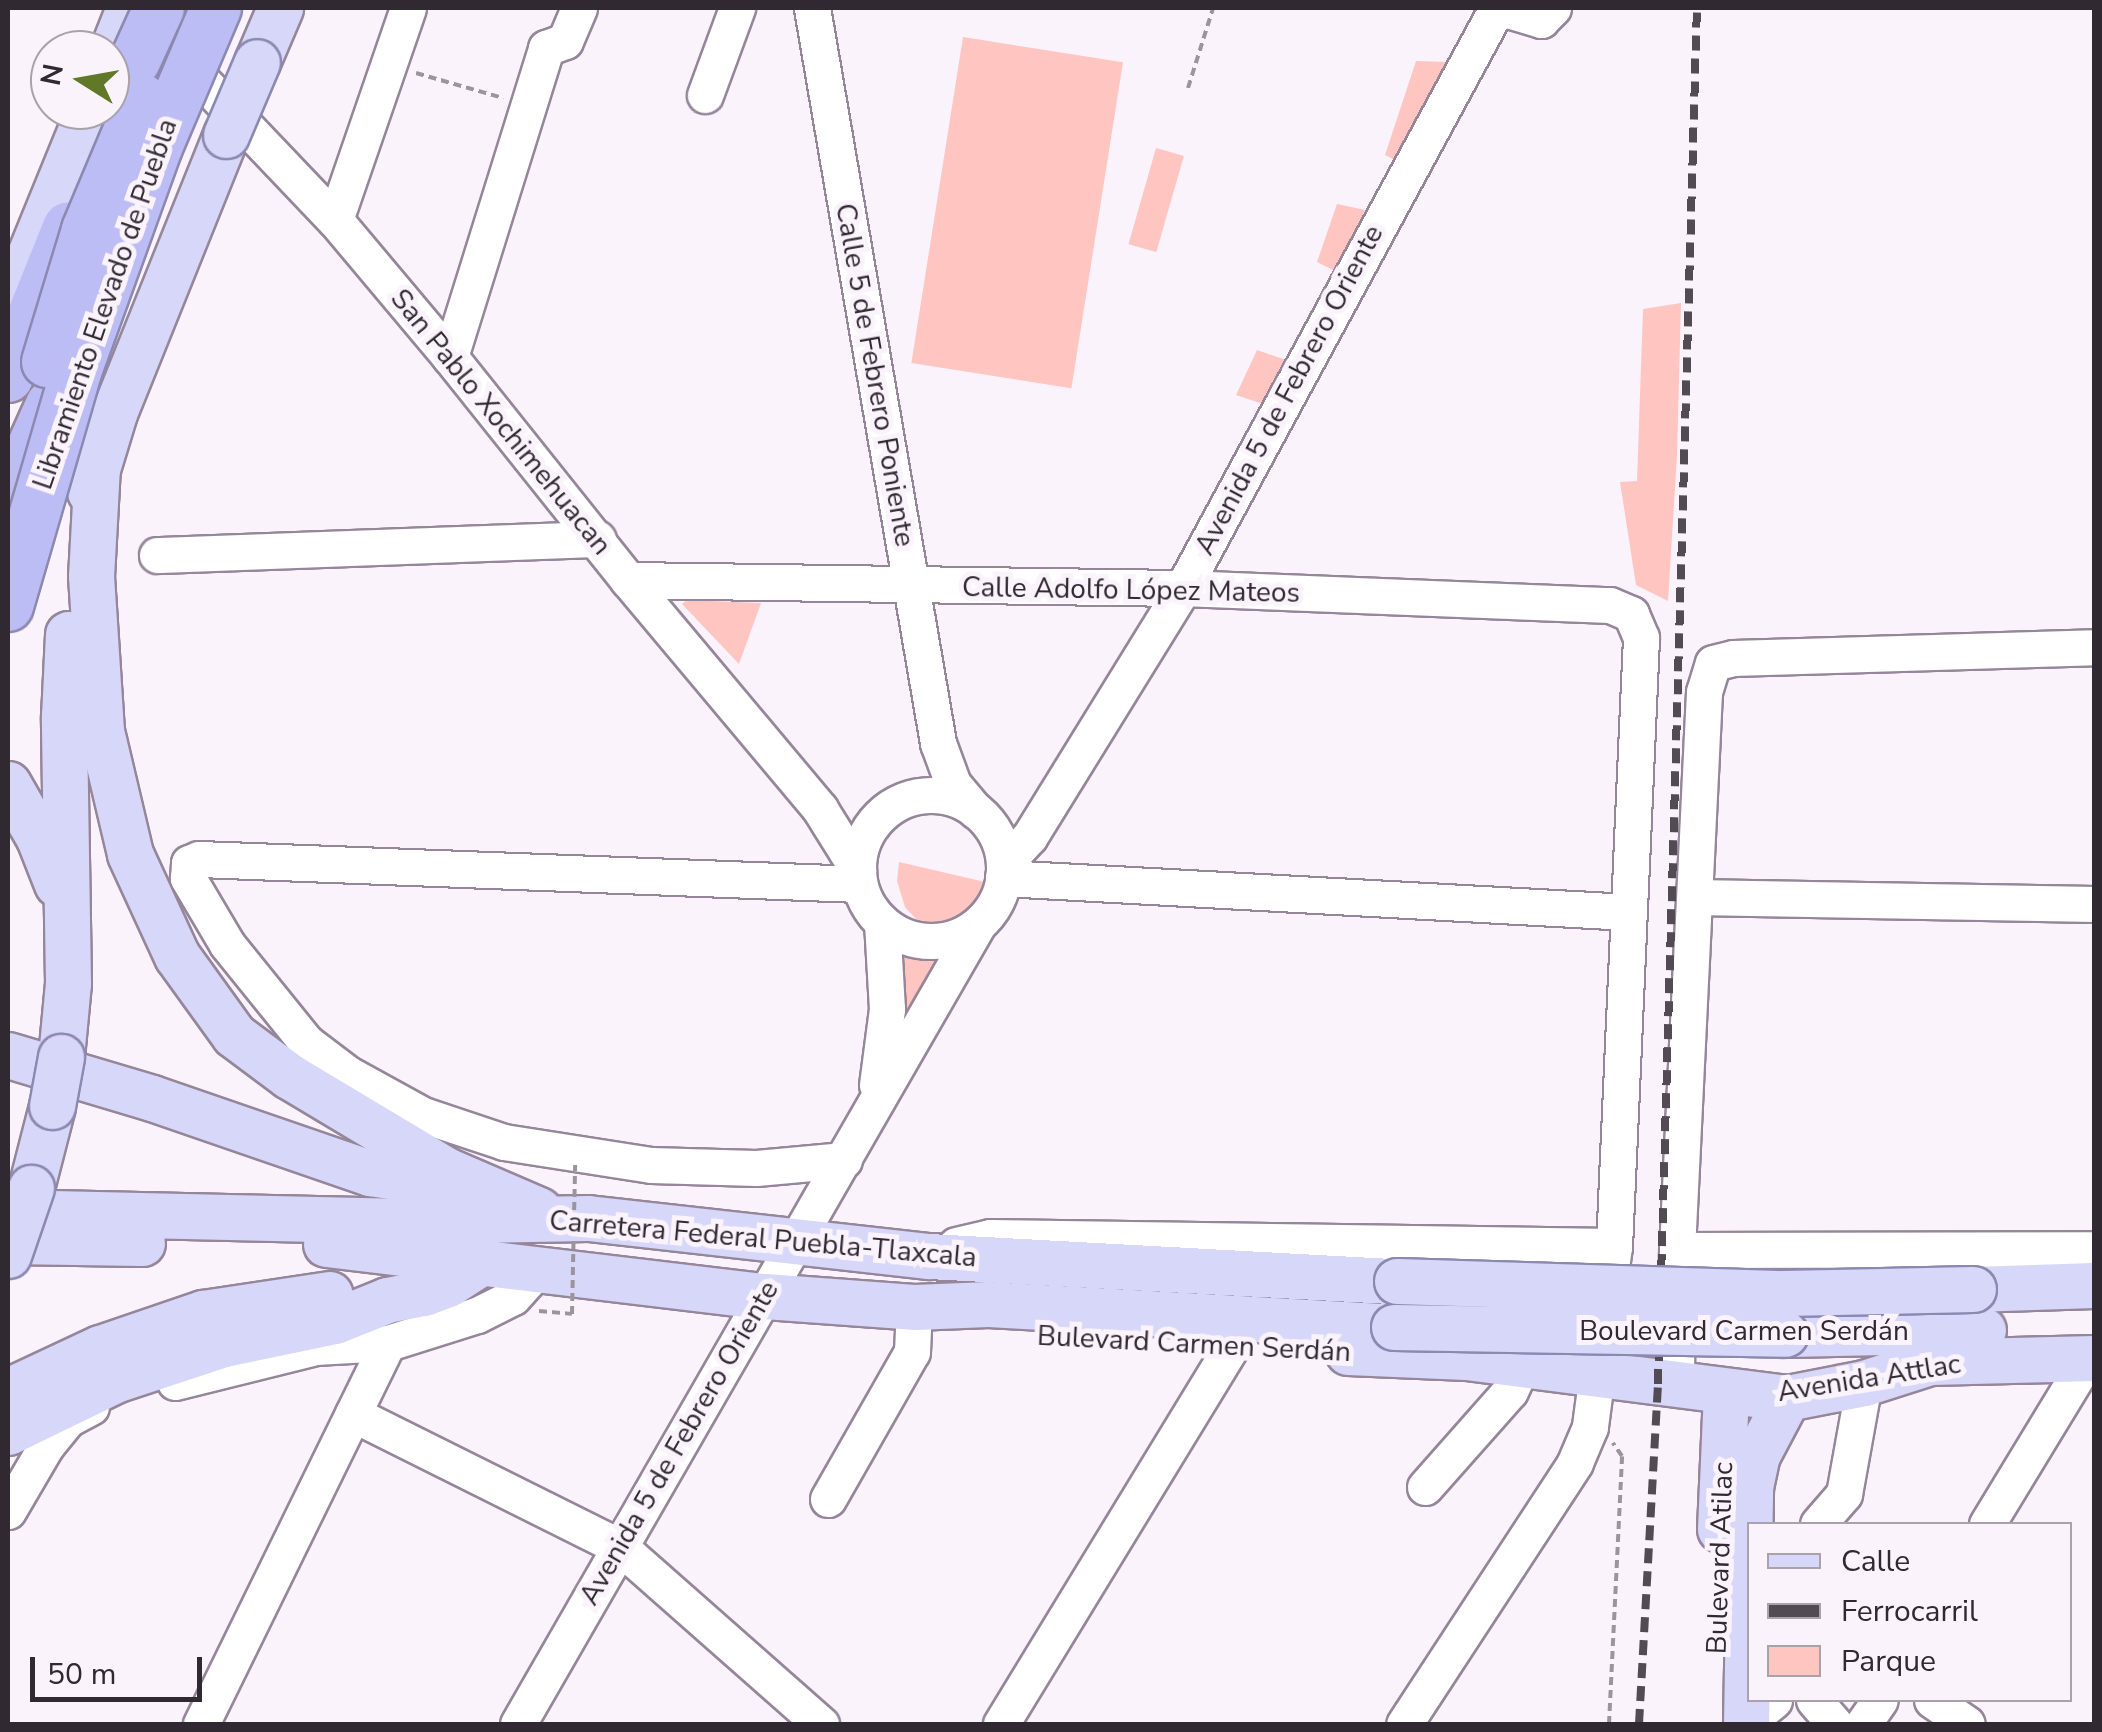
<!DOCTYPE html>
<meta charset="utf-8">
<style>
body{margin:0}
#map{position:relative;width:2102px;height:1732px;overflow:hidden;background:#faf3fc;font-family:"Nunito Sans",sans-serif}
div>[style]{position:absolute}
.green>*{inset:0;background:#ffc5c0;transform-origin:0 0}
.path>*{height:4px;margin-top:-2px;transform-origin:0;background:repeating-linear-gradient(90deg,#9b949d 0 8px,transparent 0 13px)}
.roads{filter:drop-shadow(2px 0 #95869a) drop-shadow(-2px 0 #95869a) drop-shadow(0 2px #95869a) drop-shadow(0 -2px #95869a)}
.minor>*{height:35px;margin:-17.5px;padding:0 17.5px;transform-origin:17.5px;border-radius:17.5px;background:#fff}
.minor>.ring{margin:-17.5px;padding:0;box-sizing:content-box;background:none;border:35px solid #fff;border-radius:50%}
.major>*{height:45px;margin:-22.5px;padding:0 22.5px;transform-origin:22.5px;border-radius:22.5px;background:#d7d7f9}
.highway>*{height:50px;margin:-25px;padding:0 25px;transform-origin:25px;border-radius:25px;background:#bdbdf5}
.rail>*{height:8px;margin-top:-4px;transform-origin:0;background:repeating-linear-gradient(90deg,#524b54 0 15px,transparent 0 23px)}
.path-bridge>*{height:4px;margin-top:-2px;transform-origin:0;background:repeating-linear-gradient(90deg,#9b949d 0 8px,transparent 0 13px)}
.bridges{filter:drop-shadow(2px 0 #8c89b1) drop-shadow(-2px 0 #8c89b1) drop-shadow(0 2px #8c89b1) drop-shadow(0 -2px #8c89b1)}
.major-bridge>*{height:45px;margin:-22.5px;padding:0 22.5px;transform-origin:22.5px;border-radius:22.5px;background:#d7d7f9}
.highway-bridge>*{height:50px;margin:-25px;padding:0 25px;transform-origin:25px;border-radius:25px;background:#bdbdf5}
span{translate:-50% -50%;white-space:nowrap;text-align:center;line-height:1.15;-webkit-text-stroke:10px #faf3fc;paint-order:stroke}
.street-label{font-size:28px;color:#302932}
.frame{position:absolute;inset:0;border:10px solid #302932;pointer-events:none}
.legend{position:absolute;left:1747px;top:1522px;width:325px;height:180px;box-sizing:border-box;background:#faf3fc;border:2px solid #a9a2ab;margin:0;padding:12px 18px;list-style:none;font-size:30px;color:#302932}
.legend li{display:flex;align-items:center;gap:20px;height:50px}
.legend b{width:50px;border:2px solid #a9a2ab}
.north{position:absolute;left:30px;top:30px;width:100px;height:100px;box-sizing:border-box;background:#faf3fc;border:2px solid #a9a2ab;border-radius:50%;rotate:281deg;font-size:28px;font-weight:700;line-height:40px;text-align:center;color:#302932}
.north::after{content:'';display:block;margin:auto;width:35px;height:45px;background:#627829;clip-path:polygon(50% 0,100% 100%,50% 72%,0 100%)}
.scale{position:absolute;left:30px;top:1657px;width:172px;height:45px;box-sizing:border-box;border:5px solid #302932;border-top:0;padding-left:12px;font-size:30px;line-height:35px;white-space:nowrap;color:#302932;-webkit-text-stroke:8px #faf3fc;paint-order:stroke}
</style>
<div id="map">
<div class="green">
<div style="left:963px;top:37px;width:162px;height:330px;rotate:9deg"></div>
<div style="clip-path:polygon(1416px 61px,1449px 62px,1397px 161px,1385px 155px)"></div>
<div style="left:1156px;top:148px;width:29px;height:100px;rotate:16deg"></div>
<div style="clip-path:polygon(1337px 204px,1365px 210px,1337px 272px,1317px 262px)"></div>
<div style="clip-path:polygon(1681px 303px,1677px 455px,1668px 601px,1636px 585px,1620px 482px,1637px 481px,1643px 309px)"></div>
<div style="clip-path:polygon(1257px 350px,1292px 362px,1266px 405px,1236px 395px)"></div>
<div style="clip-path:polygon(687px 600px,761px 603px,739px 664px,682px 604px)"></div>
<div style="clip-path:polygon(899px 862px,998px 885px,980px 918px,946px 937px,928px 932px,905px 907px,897px 881px)"></div>
<div style="clip-path:polygon(903px 941px,955px 958px,893px 1038px)"></div>
</div>
<div class="path">
<div style="left:416px;top:73px;width:91px;rotate:16deg"></div>
<div style="left:1188px;top:88px;width:84px;rotate:-72.6deg"></div>
<div style="left:539px;top:1311px;width:33px;rotate:5deg"></div>
<div style="left:1609px;top:1724px;width:268px;rotate:-87.2deg"></div>
<div style="left:1622px;top:1456px;width:16px;rotate:-125deg"></div>
</div>
<div class="roads">
<div class="minor">
<div style="left:142px;top:8px;width:48px;rotate:54.3deg"></div>
<div style="left:170px;top:47px;width:239px;rotate:46.4deg"></div>
<div style="left:335px;top:220px;width:179px;rotate:50deg"></div>
<div style="left:450px;top:357px;width:285px;rotate:51.4deg"></div>
<div style="left:628px;top:580px;width:299px;rotate:50deg"></div>
<div style="left:820px;top:809px;width:72px;rotate:58.1deg"></div>
<div style="left:812px;top:8px;width:746px;rotate:80.27deg"></div>
<div style="left:938px;top:743px;width:44px;rotate:69.9deg"></div>
<div style="left:953px;top:784px;width:35px;rotate:50deg"></div>
<div style="left:1501px;top:8px;width:42px;rotate:16.7deg"></div>
<div style="left:1541px;top:20px;width:17px;rotate:-45deg"></div>
<div style="left:705px;top:95px;width:93px;rotate:-69.8deg"></div>
<div style="left:335px;top:220px;width:224px;rotate:-71deg"></div>
<div style="left:450px;top:357px;width:324px;rotate:-72.7deg"></div>
<div style="left:546px;top:48px;width:20px;rotate:-20deg"></div>
<div style="left:565px;top:41px;width:36px;rotate:-67deg"></div>
<div style="left:157px;top:555px;width:441px;rotate:-2.1deg"></div>
<div style="left:628px;top:580px;width:555px;rotate:0.83deg"></div>
<div style="left:1183px;top:588px;width:427px;rotate:2.3deg"></div>
<div style="left:1610px;top:605px;width:23px;rotate:23deg"></div>
<div style="left:1631px;top:614px;width:26px;rotate:67deg"></div>
<div style="left:1641px;top:638px;width:609px;rotate:92.54deg"></div>
<div style="left:1614px;top:1246px;width:183px;rotate:97.6deg"></div>
<div style="left:1590px;top:1427px;width:39px;rotate:113deg"></div>
<div style="left:1575px;top:1463px;width:312px;rotate:123.2deg"></div>
<div class="ring" style="left:858px;top:795px;width:111px;height:111px"></div>
<div style="left:1004px;top:864px;width:38px;rotate:-47deg"></div>
<div style="left:1030px;top:836px;width:291px;rotate:-58.3deg"></div>
<div style="left:1183px;top:588px;width:660px;rotate:-61.57deg"></div>
<div style="left:1003px;top:878px;width:626px;rotate:3.11deg"></div>
<div style="left:1698px;top:897px;width:396px;rotate:1deg"></div>
<div style="left:877px;top:1085px;width:77px;rotate:-82.5deg"></div>
<div style="left:887px;top:1009px;width:86px;rotate:-93.3deg"></div>
<div style="left:844px;top:1160px;width:88px;rotate:174.8deg"></div>
<div style="left:756px;top:1168px;width:105px;rotate:-178.4deg"></div>
<div style="left:651px;top:1165px;width:149px;rotate:-171.1deg"></div>
<div style="left:504px;top:1142px;width:85px;rotate:-161.6deg"></div>
<div style="left:423px;top:1115px;width:85px;rotate:-151.3deg"></div>
<div style="left:348px;top:1074px;width:53px;rotate:-142.7deg"></div>
<div style="left:306px;top:1042px;width:126px;rotate:-128.9deg"></div>
<div style="left:227px;top:944px;width:77px;rotate:-120.6deg"></div>
<div style="left:188px;top:878px;width:15px;rotate:-86deg"></div>
<div style="left:189px;top:863px;width:11px;rotate:-22deg"></div>
<div style="left:199px;top:859px;width:660px;rotate:2.17deg"></div>
<div style="left:956px;top:1245px;width:35px;rotate:-13deg"></div>
<div style="left:990px;top:1237px;width:624px;rotate:0.83deg"></div>
<div style="left:1677px;top:1250px;width:417px;rotate:-0.1deg"></div>
<div style="left:175px;top:1382px;width:144px;rotate:-14deg"></div>
<div style="left:315px;top:1347px;width:73px;rotate:-3.1deg"></div>
<div style="left:388px;top:1343px;width:93px;rotate:-17.5deg"></div>
<div style="left:477px;top:1315px;width:40px;rotate:-26.6deg"></div>
<div style="left:513px;top:1297px;width:38px;rotate:-48deg"></div>
<div style="left:1676px;top:1385px;width:135px;rotate:-89.6deg"></div>
<div style="left:1677px;top:1250px;width:559px;rotate:-87.23deg"></div>
<div style="left:1704px;top:692px;width:30px;rotate:-73deg"></div>
<div style="left:1713px;top:663px;width:21px;rotate:-14deg"></div>
<div style="left:1733px;top:658px;width:361px;rotate:-1.7deg"></div>
<div style="left:353px;top:1414px;width:298px;rotate:26.5deg"></div>
<div style="left:620px;top:1547px;width:268px;rotate:41.4deg"></div>
<div style="left:1425px;top:1487px;width:128px;rotate:-48.5deg"></div>
<div style="left:1510px;top:1391px;width:29px;rotate:-65deg"></div>
<div style="left:828px;top:1499px;width:169px;rotate:-60.3deg"></div>
<div style="left:912px;top:1352px;width:45px;rotate:-87.5deg"></div>
<div style="left:8px;top:1511px;width:75px;rotate:-59.7deg"></div>
<div style="left:46px;top:1446px;width:35px;rotate:-51deg"></div>
<div style="left:68px;top:1419px;width:26px;rotate:-28deg"></div>
<div style="left:1818px;top:1524px;width:40px;rotate:-49deg"></div>
<div style="left:1844px;top:1494px;width:113px;rotate:-79.8deg"></div>
<div style="left:1987px;top:1524px;width:194px;rotate:-58.7deg"></div>
<div style="left:1814px;top:1700px;width:32px;rotate:49deg"></div>
<div style="left:1932px;top:1700px;width:42px;rotate:34.4deg"></div>
<div style="left:1746px;top:1723px;width:36px;rotate:-39deg"></div>
<div style="left:201px;top:1724px;width:424px;rotate:-63.9deg"></div>
<div style="left:518px;top:1724px;width:921px;rotate:-60.09deg"></div>
<div style="left:1001px;top:1724px;width:443px;rotate:-58.6deg"></div>
<div style="left:1863px;top:1724px;width:29px;rotate:-55deg"></div>
</div>
<div class="major">
<div style="left:110px;top:56px;width:52px;rotate:-68.4deg"></div>
<div style="left:257px;top:62px;width:59px;rotate:-66.9deg"></div>
<div style="left:8px;top:308px;width:214px;rotate:-67.8deg"></div>
<div style="left:97px;top:466px;width:110px;rotate:93.1deg"></div>
<div style="left:91px;top:576px;width:155px;rotate:86.3deg"></div>
<div style="left:101px;top:731px;width:126px;rotate:76.7deg"></div>
<div style="left:130px;top:854px;width:112px;rotate:65.3deg"></div>
<div style="left:177px;top:956px;width:97px;rotate:54.2deg"></div>
<div style="left:234px;top:1035px;width:69px;rotate:36.7deg"></div>
<div style="left:289px;top:1076px;width:183px;rotate:30.9deg"></div>
<div style="left:446px;top:1170px;width:101px;rotate:23.3deg"></div>
<div style="left:90px;top:492px;width:83px;rotate:-73.1deg"></div>
<div style="left:114px;top:413px;width:300px;rotate:-68.1deg"></div>
<div style="left:8px;top:784px;width:62px;rotate:60.1deg"></div>
<div style="left:39px;top:838px;width:49px;rotate:68.6deg"></div>
<div style="left:8px;top:1055px;width:150px;rotate:16.6deg"></div>
<div style="left:152px;top:1098px;width:231px;rotate:19deg"></div>
<div style="left:370px;top:1173px;width:86px;rotate:8.7deg"></div>
<div style="left:61px;top:1057px;width:74px;rotate:-84.6deg"></div>
<div style="left:68px;top:983px;width:267px;rotate:-90.9deg"></div>
<div style="left:64px;top:716px;width:82px;rotate:-87.2deg"></div>
<div style="left:31px;top:1188px;width:85px;rotate:-75.6deg"></div>
<div style="left:8px;top:1212px;width:408px;rotate:1.3deg"></div>
<div style="left:416px;top:1221px;width:172px;rotate:-1deg"></div>
<div style="left:588px;top:1218px;width:343px;rotate:6.4deg"></div>
<div style="left:929px;top:1256px;width:469px;rotate:3.1deg"></div>
<div style="left:8px;top:1241px;width:134px;rotate:0.9deg"></div>
<div style="left:326px;top:1244px;width:442px;rotate:6.8deg"></div>
<div style="left:765px;top:1296px;width:149px;rotate:4.2deg"></div>
<div style="left:914px;top:1307px;width:74px;rotate:-2.3deg"></div>
<div style="left:988px;top:1304px;width:407px;rotate:3.2deg"></div>
<div style="left:1973px;top:1289px;width:121px;rotate:-1.9deg"></div>
<div style="left:1785px;top:1334px;width:198px;rotate:-1.2deg"></div>
<div style="left:1348px;top:1352px;width:118px;rotate:2.4deg"></div>
<div style="left:1466px;top:1357px;width:324px;rotate:7.3deg"></div>
<div style="left:1787px;top:1398px;width:78px;rotate:-11deg"></div>
<div style="left:1864px;top:1383px;width:69px;rotate:-17.7deg"></div>
<div style="left:1930px;top:1362px;width:164px;rotate:-1.4deg"></div>
<div style="left:8px;top:1391px;width:102px;rotate:-25.1deg"></div>
<div style="left:100px;top:1348px;width:109px;rotate:-18.8deg"></div>
<div style="left:203px;top:1313px;width:128px;rotate:-8.5deg"></div>
<div style="left:8px;top:1432px;width:119px;rotate:-25.9deg"></div>
<div style="left:115px;top:1380px;width:115px;rotate:-18.3deg"></div>
<div style="left:224px;top:1344px;width:113px;rotate:-11.7deg"></div>
<div style="left:335px;top:1321px;width:56px;rotate:-22deg"></div>
<div style="left:387px;top:1300px;width:38px;rotate:-11deg"></div>
<div style="left:424px;top:1293px;width:26px;rotate:-21deg"></div>
<div style="left:448px;top:1284px;width:44px;rotate:-33deg"></div>
<div style="left:1720px;top:1529px;width:138px;rotate:-87.5deg"></div>
<div style="left:1746px;top:1724px;width:237px;rotate:-89deg"></div>
<div style="left:1750px;top:1487px;width:33px;rotate:-78deg"></div>
<div style="left:1757px;top:1455px;width:64px;rotate:-62.2deg"></div>
</div>
<div class="highway">
<div style="left:8px;top:377px;width:161px;rotate:-68.1deg"></div>
<div style="left:8px;top:501px;width:105px;rotate:-65.9deg"></div>
</div>
</div>
<div class="rail">
<div style="left:1639px;top:1724px;width:341px;rotate:-86.8deg"></div>
<div style="left:1658px;top:1384px;width:1377px;rotate:-88.38deg"></div>
</div>
<div class="path-bridge">
<div style="left:572px;top:1314px;width:149px;rotate:-88.8deg"></div>
</div>
<div class="bridges">
<div class="major-bridge">
<div style="left:226px;top:135px;width:79px;rotate:-67deg"></div>
<div style="left:52px;top:1106px;width:50px;rotate:-79.6deg"></div>
<div style="left:8px;top:1255px;width:71px;rotate:-71.1deg"></div>
<div style="left:1397px;top:1281px;width:387px;rotate:1.8deg"></div>
<div style="left:1784px;top:1293px;width:189px;rotate:-1.2deg"></div>
<div style="left:1394px;top:1327px;width:391px;rotate:1deg"></div>
</div>
<div class="highway-bridge">
<div style="left:135px;top:61px;width:58px;rotate:-65.6deg"></div>
<div style="left:47px;top:362px;width:138px;rotate:-73.1deg"></div>
<div style="left:87px;top:230px;width:142px;rotate:-67.2deg"></div>
<div style="left:8px;top:606px;width:247px;rotate:-73.8deg"></div>
<div style="left:77px;top:369px;width:236px;rotate:-70.2deg"></div>
<div style="left:157px;top:147px;width:151px;rotate:-67deg"></div>
</div>
</div>
<div class="street-label">
<span style="left:105px;top:304px;rotate:-71deg">Libramiento Elevado de Puebla</span>
<span style="left:875px;top:375px;rotate:80deg">Calle 5 de Febrero Poniente</span>
<span style="left:1289px;top:390px;rotate:-62deg">Avenida 5 de Febrero Oriente</span>
<span style="left:501px;top:422px;rotate:51deg">San Pablo Xochimehuacan</span>
<span style="left:1131px;top:590px;rotate:1deg">Calle Adolfo López Mateos</span>
<span style="left:763px;top:1239px;rotate:5deg">Carretera Federal Puebla-Tlaxcala</span>
<span style="left:1744px;top:1331px">Boulevard Carmen Serdán</span>
<span style="left:1194px;top:1344px;rotate:3deg">Bulevard Carmen Serdán</span>
<span style="left:1869px;top:1378px;rotate:-9deg">Avenida Attlac</span>
<span style="left:679px;top:1443px;rotate:-60deg">Avenida 5 de Febrero Oriente</span>
<span style="left:1720px;top:1558px;rotate:-88deg">Bulevard Atilac</span>
</div>
<div class="frame"></div>
<ul class="legend">
<li><b style="height:12px;background:#d7d7f9"></b>Calle</li>
<li><b style="height:12px;background:#524b54"></b>Ferrocarril</li>
<li><b style="height:28px;background:#ffc5c0"></b>Parque</li>
</ul>
<div class="north">N</div>
<div class="scale">50 m</div>
</div>
